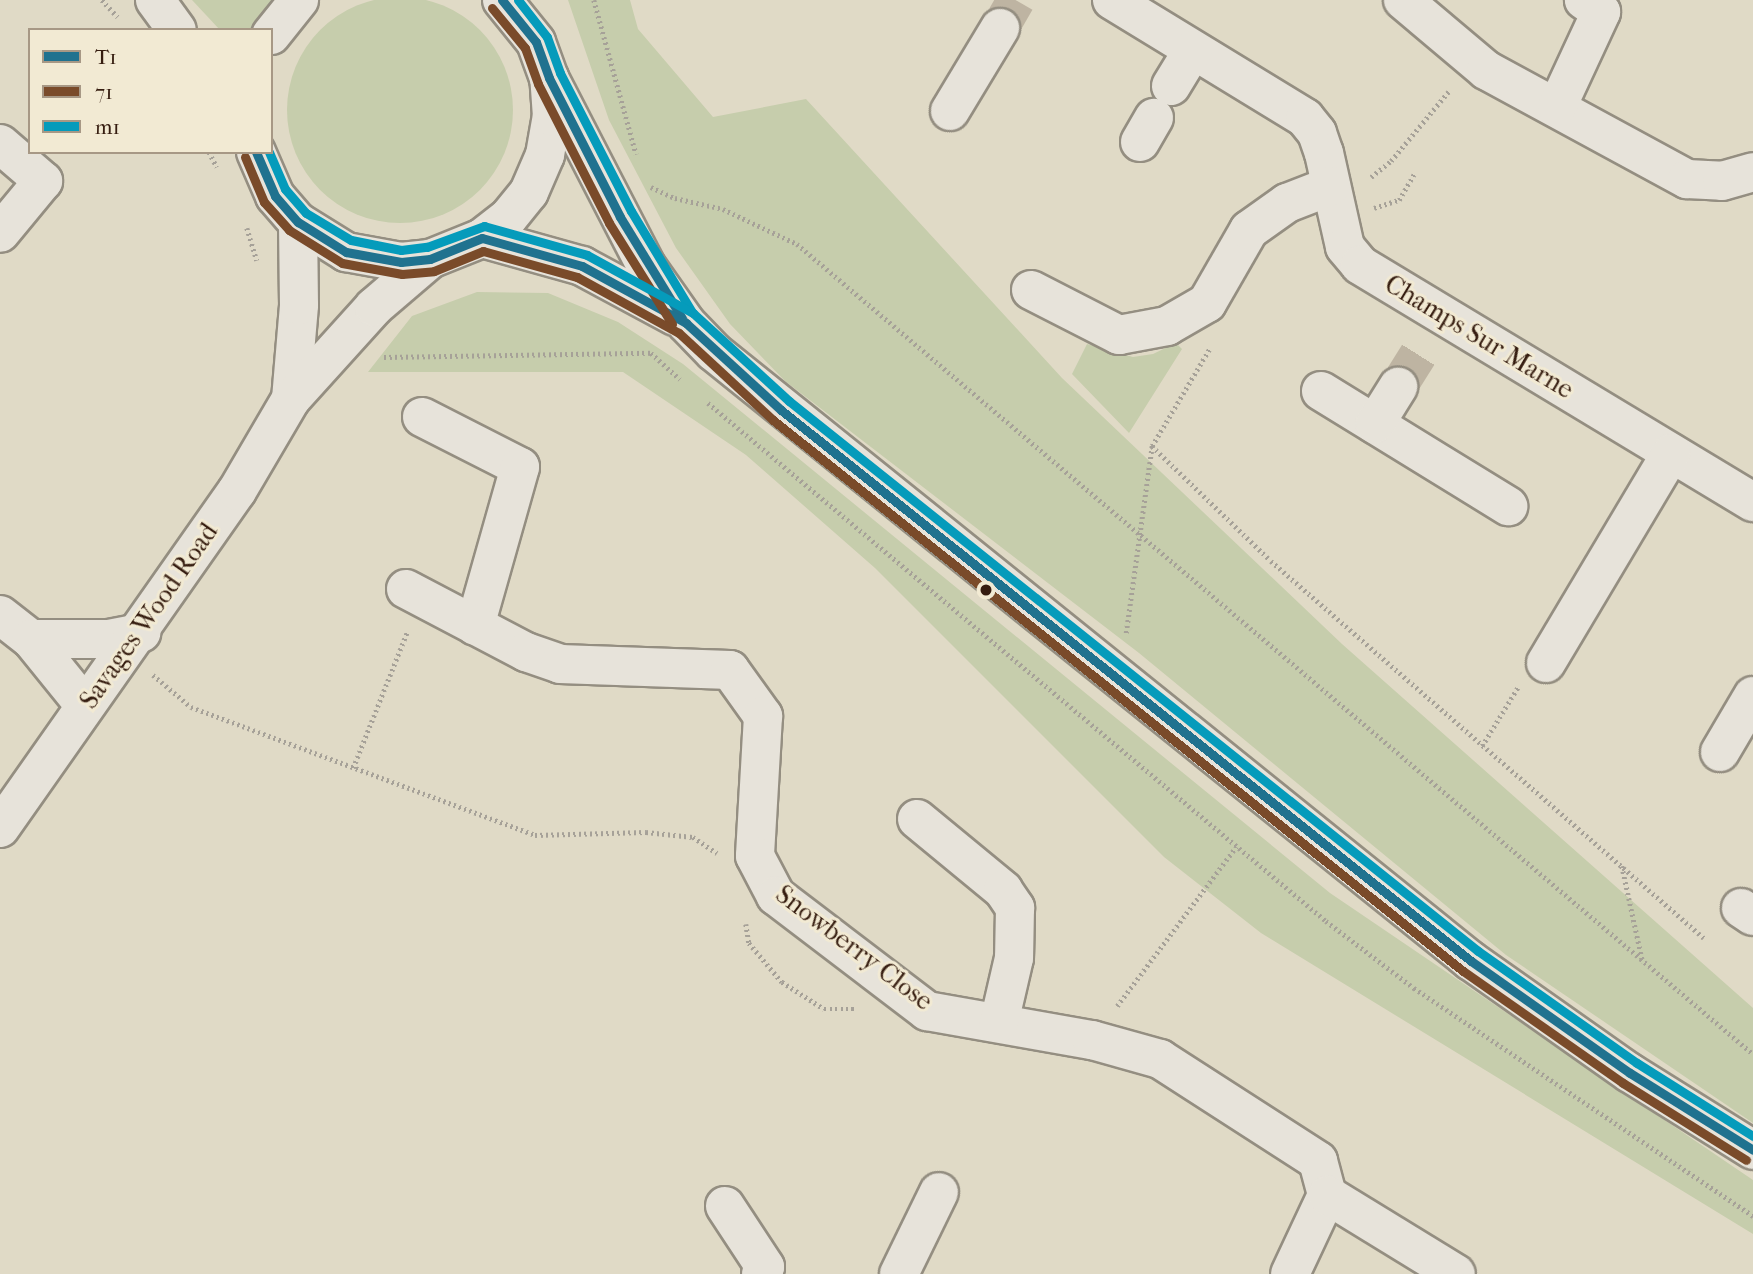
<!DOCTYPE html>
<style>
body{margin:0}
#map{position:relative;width:1753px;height:1274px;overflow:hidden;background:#e0dac6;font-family:"IM FELL French Canon",serif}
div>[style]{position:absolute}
.green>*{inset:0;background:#c6cdac}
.round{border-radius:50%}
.minor-tunnel>*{height:38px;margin-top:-19px;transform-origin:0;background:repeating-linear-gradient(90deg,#beb4a2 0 38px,transparent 0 57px)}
.path>*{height:4.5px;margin-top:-2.25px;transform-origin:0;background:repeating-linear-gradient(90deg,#a6a198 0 2px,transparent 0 5.5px)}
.roads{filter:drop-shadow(2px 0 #948e81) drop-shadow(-2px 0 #948e81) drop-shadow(0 2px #948e81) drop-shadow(0 -2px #948e81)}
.minor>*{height:38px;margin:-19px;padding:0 19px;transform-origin:19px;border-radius:19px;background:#e7e3da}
.bus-1>*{height:9px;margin:-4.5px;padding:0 4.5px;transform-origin:4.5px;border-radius:4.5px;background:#20728f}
.bus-2>*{height:9px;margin:-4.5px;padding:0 4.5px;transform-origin:4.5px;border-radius:4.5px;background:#7a4b2a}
.bus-3>*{height:9px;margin:-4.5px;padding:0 4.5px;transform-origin:4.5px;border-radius:4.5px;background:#059bbb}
.dots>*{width:19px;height:19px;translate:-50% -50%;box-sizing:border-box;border:4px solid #f2ead3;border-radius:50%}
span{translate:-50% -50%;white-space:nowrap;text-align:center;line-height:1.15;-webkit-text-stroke:6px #f2ead3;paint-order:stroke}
.street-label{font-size:26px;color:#361d10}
.legend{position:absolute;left:28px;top:28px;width:245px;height:126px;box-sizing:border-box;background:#f2ead3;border:2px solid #a79885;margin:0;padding:9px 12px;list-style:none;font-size:21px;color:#361d10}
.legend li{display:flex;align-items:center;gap:14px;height:35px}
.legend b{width:35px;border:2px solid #a79885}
</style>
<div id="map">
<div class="green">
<div class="round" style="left:287px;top:-3px;width:226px;height:226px"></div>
<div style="clip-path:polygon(192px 0,273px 0,251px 30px,220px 30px)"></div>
<div style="clip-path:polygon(568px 0,630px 0,638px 29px,713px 117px,806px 99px,1062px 378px,1342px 644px,1753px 1008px,1753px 1123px,1506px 955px,1139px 653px,785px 381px,730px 324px,676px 248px,609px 120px)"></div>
<div style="clip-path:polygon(477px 292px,548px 293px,618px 322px,683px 364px,1330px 893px,1753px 1180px,1753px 1234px,1261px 933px,1164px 857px,875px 568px,746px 455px,623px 372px,368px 372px,412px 316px)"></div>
<div style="clip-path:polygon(1176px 343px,1182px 349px,1129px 433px,1072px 374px,1087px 344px,1133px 357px,1153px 354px)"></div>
</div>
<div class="minor-tunnel">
<div style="left:1000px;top:28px;width:32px;rotate:-60deg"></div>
<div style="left:1398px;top:387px;width:51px;rotate:-57.9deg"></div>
</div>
<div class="path">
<div style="left:102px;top:0;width:23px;rotate:47deg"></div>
<div style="left:594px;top:0;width:160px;rotate:74.7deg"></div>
<div style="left:209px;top:152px;width:17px;rotate:62deg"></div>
<div style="left:1371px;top:177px;width:26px;rotate:-39deg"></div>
<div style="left:1391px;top:161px;width:91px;rotate:-50.4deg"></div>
<div style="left:651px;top:187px;width:26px;rotate:25deg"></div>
<div style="left:675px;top:198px;width:49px;rotate:12.9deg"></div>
<div style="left:723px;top:209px;width:82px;rotate:25.3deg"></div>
<div style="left:797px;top:244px;width:1253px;rotate:40.27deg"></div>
<div style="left:1374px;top:208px;width:26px;rotate:-18deg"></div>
<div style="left:1399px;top:200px;width:32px;rotate:-60deg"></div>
<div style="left:247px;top:228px;width:34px;rotate:73deg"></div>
<div style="left:384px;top:357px;width:267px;rotate:-0.9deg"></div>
<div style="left:651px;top:353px;width:39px;rotate:42deg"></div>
<div style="left:708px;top:403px;width:806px;rotate:39.97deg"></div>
<div style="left:1326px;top:921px;width:111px;rotate:37.3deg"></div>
<div style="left:1414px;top:988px;width:409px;rotate:33.9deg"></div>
<div style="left:1152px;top:446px;width:165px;rotate:44deg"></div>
<div style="left:1271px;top:561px;width:574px;rotate:41.05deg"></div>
<div style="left:1126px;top:633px;width:189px;rotate:-82.1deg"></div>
<div style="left:1152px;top:446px;width:114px;rotate:-59.4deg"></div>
<div style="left:153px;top:675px;width:50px;rotate:40.1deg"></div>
<div style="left:191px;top:707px;width:367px;rotate:20.4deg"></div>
<div style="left:535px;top:835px;width:111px;rotate:-1.5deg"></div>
<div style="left:646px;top:832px;width:47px;rotate:6.1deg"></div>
<div style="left:693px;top:837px;width:29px;rotate:34deg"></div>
<div style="left:1482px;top:746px;width:69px;rotate:-58.6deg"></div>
<div style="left:353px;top:768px;width:146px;rotate:-68.3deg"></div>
<div style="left:1622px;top:866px;width:99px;rotate:77.8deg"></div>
<div style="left:746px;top:924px;width:19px;rotate:81deg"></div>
<div style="left:749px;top:943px;width:51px;rotate:49.8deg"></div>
<div style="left:782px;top:982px;width:50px;rotate:32.7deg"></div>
<div style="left:824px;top:1009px;width:32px"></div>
<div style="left:1117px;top:1006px;width:199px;rotate:-53.2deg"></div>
</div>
<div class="roads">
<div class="minor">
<div style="left:155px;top:0;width:37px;rotate:54deg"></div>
<div style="left:1112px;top:0;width:226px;rotate:31.4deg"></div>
<div style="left:1305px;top:118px;width:19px;rotate:51deg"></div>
<div style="left:1317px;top:133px;width:21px;rotate:71deg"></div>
<div style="left:1324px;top:153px;width:96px;rotate:77.4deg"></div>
<div style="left:1345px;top:247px;width:23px;rotate:50deg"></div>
<div style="left:1360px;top:265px;width:459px;rotate:31.1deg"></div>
<div style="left:1403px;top:0;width:109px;rotate:40.1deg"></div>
<div style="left:1486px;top:70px;width:229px;rotate:28.5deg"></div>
<div style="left:1687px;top:179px;width:35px;rotate:3deg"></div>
<div style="left:1722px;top:181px;width:32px;rotate:-16deg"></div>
<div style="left:271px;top:35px;width:45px;rotate:-51.3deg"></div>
<div style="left:549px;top:78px;width:212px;rotate:62.7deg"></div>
<div style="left:646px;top:266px;width:70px;rotate:54.9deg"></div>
<div style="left:686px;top:323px;width:40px;rotate:46deg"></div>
<div style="left:714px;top:352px;width:972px;rotate:38.82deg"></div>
<div style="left:1471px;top:961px;width:194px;rotate:35.2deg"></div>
<div style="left:1630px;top:1073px;width:145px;rotate:32deg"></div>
<div style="left:1171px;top:86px;width:42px;rotate:-58.6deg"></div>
<div style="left:1557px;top:107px;width:105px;rotate:-65.1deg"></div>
<div style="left:1601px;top:12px;width:21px;rotate:-145deg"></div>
<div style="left:950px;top:111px;width:97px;rotate:-58.9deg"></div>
<div style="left:1140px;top:142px;width:28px;rotate:-60deg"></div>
<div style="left:0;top:144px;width:57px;rotate:40.7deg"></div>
<div style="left:43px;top:181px;width:67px;rotate:129.6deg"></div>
<div style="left:256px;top:152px;width:48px;rotate:66.6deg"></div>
<div style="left:275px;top:196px;width:35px;rotate:49deg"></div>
<div style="left:298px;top:222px;width:57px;rotate:32deg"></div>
<div style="left:346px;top:252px;width:56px;rotate:10.3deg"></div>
<div style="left:401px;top:262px;width:29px;rotate:-6deg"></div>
<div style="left:430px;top:259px;width:56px;rotate:-22deg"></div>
<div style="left:482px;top:238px;width:33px;rotate:-38deg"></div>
<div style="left:508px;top:218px;width:33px;rotate:-51deg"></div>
<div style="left:529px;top:192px;width:40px;rotate:-66.6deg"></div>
<div style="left:545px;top:155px;width:39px;rotate:-80deg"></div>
<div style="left:552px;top:117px;width:39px;rotate:-94deg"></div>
<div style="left:549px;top:78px;width:38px;rotate:-110deg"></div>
<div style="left:536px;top:42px;width:54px;rotate:-129deg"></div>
<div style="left:482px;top:238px;width:104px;rotate:15.6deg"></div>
<div style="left:582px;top:266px;width:106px;rotate:28.3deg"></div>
<div style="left:1031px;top:290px;width:99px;rotate:27.1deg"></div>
<div style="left:1119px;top:335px;width:49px;rotate:-10.6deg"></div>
<div style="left:1167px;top:326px;width:46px;rotate:-29.9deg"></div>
<div style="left:1207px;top:303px;width:84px;rotate:-60.1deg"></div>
<div style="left:1249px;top:230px;width:47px;rotate:-35.4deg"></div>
<div style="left:1287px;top:203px;width:47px;rotate:-21.1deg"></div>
<div style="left:1321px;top:391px;width:220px;rotate:31.6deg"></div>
<div style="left:291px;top:399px;width:94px;rotate:-85.1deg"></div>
<div style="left:299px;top:305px;width:83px;rotate:-90.7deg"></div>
<div style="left:422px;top:417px;width:110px;rotate:27deg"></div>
<div style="left:520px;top:467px;width:165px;rotate:105.8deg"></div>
<div style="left:1375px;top:424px;width:44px;rotate:-58.1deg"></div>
<div style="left:406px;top:589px;width:136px;rotate:27.7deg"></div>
<div style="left:526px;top:652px;width:36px;rotate:19deg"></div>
<div style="left:560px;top:664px;width:170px;rotate:2deg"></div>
<div style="left:730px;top:670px;width:57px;rotate:54.3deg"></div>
<div style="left:763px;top:716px;width:140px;rotate:93.3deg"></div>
<div style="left:755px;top:856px;width:45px;rotate:62.3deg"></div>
<div style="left:776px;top:896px;width:190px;rotate:37.3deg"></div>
<div style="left:927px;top:1011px;width:168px;rotate:10deg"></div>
<div style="left:1092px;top:1040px;width:71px;rotate:15.6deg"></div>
<div style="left:1160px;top:1059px;width:188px;rotate:32.8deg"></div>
<div style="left:1318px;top:1161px;width:35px;rotate:75deg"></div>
<div style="left:1327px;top:1195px;width:87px;rotate:115.1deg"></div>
<div style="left:0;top:615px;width:39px;rotate:38deg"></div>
<div style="left:31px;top:639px;width:86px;rotate:51.1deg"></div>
<div style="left:31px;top:639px;width:78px"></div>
<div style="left:109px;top:639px;width:33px;rotate:-11deg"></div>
<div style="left:1546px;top:663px;width:244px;rotate:-59.2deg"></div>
<div style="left:1720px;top:752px;width:65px;rotate:-59.5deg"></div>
<div style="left:917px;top:819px;width:112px;rotate:39.5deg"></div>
<div style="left:1003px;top:890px;width:22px;rotate:56deg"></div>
<div style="left:1015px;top:908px;width:50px;rotate:91.1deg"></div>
<div style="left:1014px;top:958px;width:67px;rotate:103deg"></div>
<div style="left:0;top:828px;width:412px;rotate:-54.9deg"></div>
<div style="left:237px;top:491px;width:107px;rotate:-59.6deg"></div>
<div style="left:291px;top:399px;width:124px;rotate:-47.9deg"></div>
<div style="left:374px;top:307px;width:74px;rotate:-40.6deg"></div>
<div style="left:1741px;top:908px;width:14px;rotate:34deg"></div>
<div style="left:1327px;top:1195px;width:151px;rotate:31.5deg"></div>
<div style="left:725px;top:1206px;width:73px;rotate:56.7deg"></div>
<div style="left:765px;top:1267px;width:8px;rotate:120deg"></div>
<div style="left:899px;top:1274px;width:91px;rotate:-64deg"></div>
</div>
</div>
<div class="bus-1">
<div style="left:502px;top:0;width:54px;rotate:51deg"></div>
<div style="left:536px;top:42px;width:38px;rotate:70deg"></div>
<div style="left:549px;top:78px;width:156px;rotate:62.9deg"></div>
<div style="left:620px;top:217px;width:119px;rotate:58.5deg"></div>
<div style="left:256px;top:152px;width:48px;rotate:66.6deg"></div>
<div style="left:275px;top:196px;width:35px;rotate:49deg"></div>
<div style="left:298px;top:222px;width:57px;rotate:32deg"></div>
<div style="left:346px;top:252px;width:56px;rotate:10.3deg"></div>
<div style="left:401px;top:262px;width:29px;rotate:-6deg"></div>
<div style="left:430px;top:259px;width:56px;rotate:-22deg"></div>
<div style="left:482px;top:238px;width:104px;rotate:15.6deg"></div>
<div style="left:582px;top:266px;width:119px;rotate:28.7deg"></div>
<div style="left:686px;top:323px;width:129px;rotate:42.5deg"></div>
<div style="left:781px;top:410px;width:883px;rotate:38.61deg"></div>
<div style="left:1471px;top:961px;width:194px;rotate:35.2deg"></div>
<div style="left:1630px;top:1073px;width:145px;rotate:32deg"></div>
</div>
<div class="bus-2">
<div style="left:492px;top:8px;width:52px;rotate:50.5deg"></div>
<div style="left:525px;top:48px;width:38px;rotate:70deg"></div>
<div style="left:538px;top:84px;width:156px;rotate:62.9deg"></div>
<div style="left:609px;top:223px;width:119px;rotate:58deg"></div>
<div style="left:245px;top:157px;width:49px;rotate:67.1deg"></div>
<div style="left:264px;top:202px;width:38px;rotate:48deg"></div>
<div style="left:289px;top:230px;width:62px;rotate:31.9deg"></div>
<div style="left:342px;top:263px;width:61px;rotate:10.4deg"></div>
<div style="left:402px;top:274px;width:32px;rotate:-5deg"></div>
<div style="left:434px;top:271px;width:53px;rotate:-22.2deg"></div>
<div style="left:483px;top:251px;width:98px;rotate:15.5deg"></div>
<div style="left:577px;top:277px;width:116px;rotate:28.8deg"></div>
<div style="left:679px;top:333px;width:128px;rotate:42.8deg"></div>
<div style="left:773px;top:420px;width:883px;rotate:38.61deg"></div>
<div style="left:1463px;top:971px;width:195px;rotate:35deg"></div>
<div style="left:1623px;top:1083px;width:145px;rotate:32deg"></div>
</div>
<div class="bus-3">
<div style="left:518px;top:0;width:47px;rotate:51.9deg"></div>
<div style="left:547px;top:37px;width:38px;rotate:70deg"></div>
<div style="left:560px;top:73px;width:155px;rotate:62.8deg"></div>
<div style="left:631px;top:211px;width:118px;rotate:58.9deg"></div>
<div style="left:269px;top:152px;width:40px;rotate:66.6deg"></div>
<div style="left:285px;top:189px;width:32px;rotate:49deg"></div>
<div style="left:306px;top:213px;width:52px;rotate:31deg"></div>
<div style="left:351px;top:240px;width:51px;rotate:11.3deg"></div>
<div style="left:401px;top:250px;width:26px;rotate:-7deg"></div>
<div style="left:427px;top:247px;width:61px;rotate:-20.2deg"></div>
<div style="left:484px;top:226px;width:107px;rotate:15.7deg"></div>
<div style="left:587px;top:255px;width:121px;rotate:28.7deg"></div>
<div style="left:693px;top:313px;width:130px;rotate:42.5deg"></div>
<div style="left:789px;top:401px;width:882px;rotate:38.6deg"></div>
<div style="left:1478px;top:951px;width:194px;rotate:35.2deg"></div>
<div style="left:1637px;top:1063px;width:137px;rotate:32.2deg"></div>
</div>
<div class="dots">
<div style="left:986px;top:590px;background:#361d10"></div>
</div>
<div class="street-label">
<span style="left:1479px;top:337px;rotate:31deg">Champs Sur Marne</span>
<span style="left:149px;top:616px;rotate:-55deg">Savages Wood Road</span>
<span style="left:854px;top:948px;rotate:37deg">Snowberry Close</span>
</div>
<ul class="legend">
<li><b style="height:9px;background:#20728f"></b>T1</li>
<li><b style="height:9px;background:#7a4b2a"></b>71</li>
<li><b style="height:9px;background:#059bbb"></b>m1</li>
</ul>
</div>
